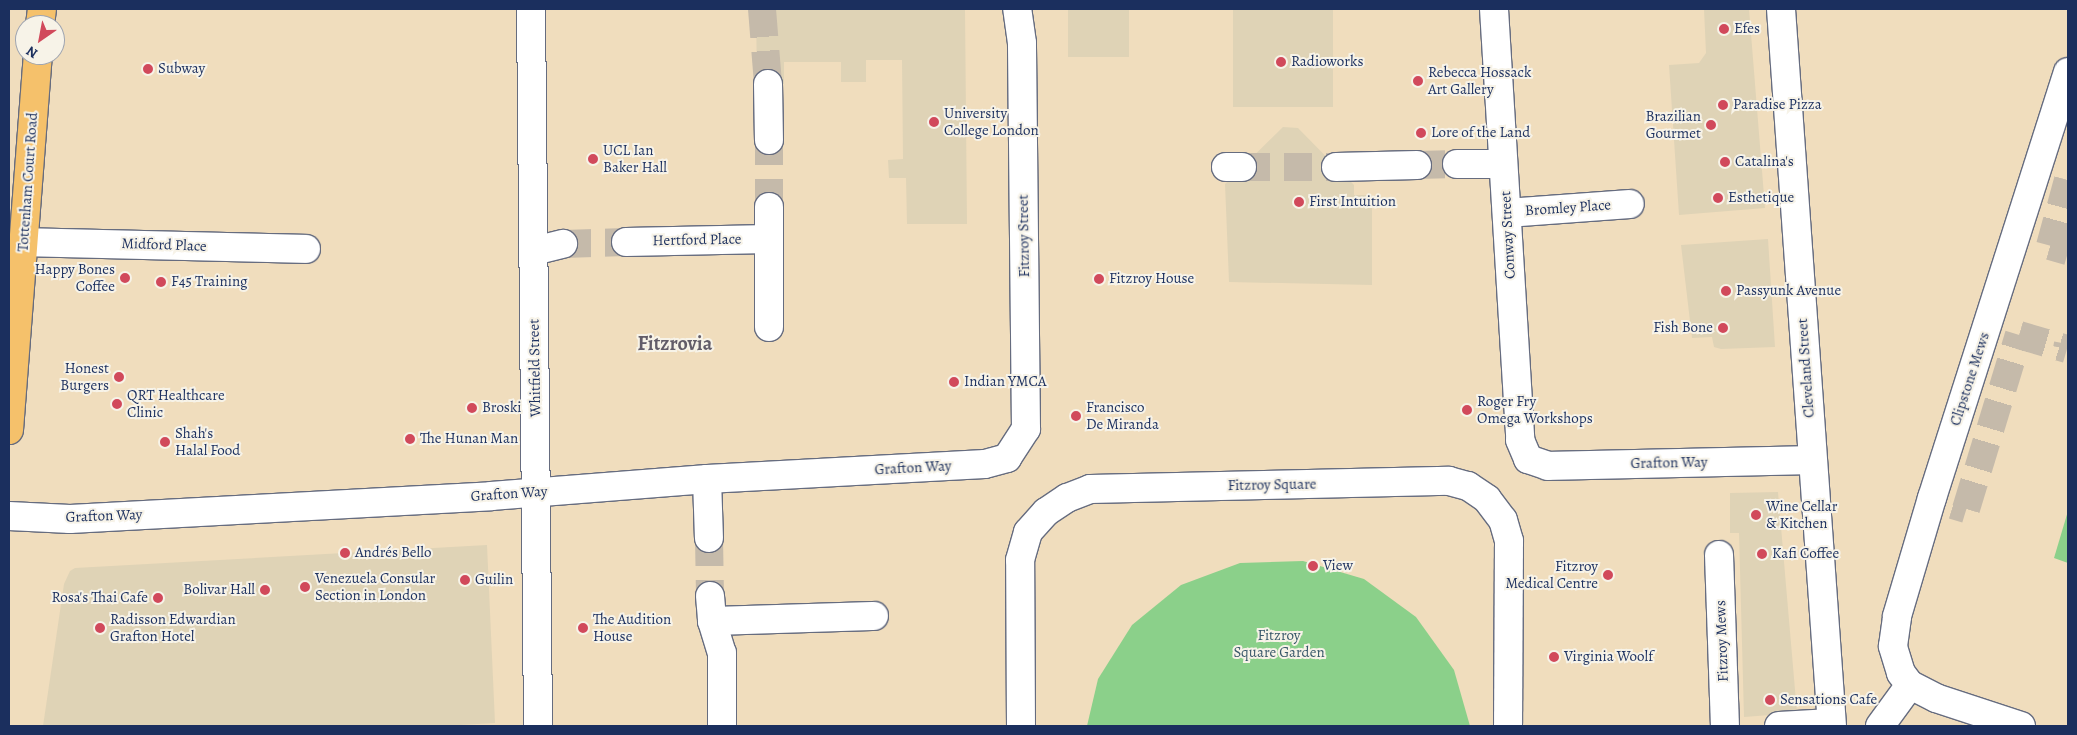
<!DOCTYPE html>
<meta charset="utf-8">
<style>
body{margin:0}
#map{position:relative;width:2077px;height:735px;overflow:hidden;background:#f0ddbd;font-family:Alegreya,serif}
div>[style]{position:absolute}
.built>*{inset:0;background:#dfd3b6;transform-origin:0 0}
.green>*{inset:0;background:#8bd08a}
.minor-tunnel>*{height:28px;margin-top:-14px;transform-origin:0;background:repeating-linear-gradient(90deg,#c5baaa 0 28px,transparent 0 42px)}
.roads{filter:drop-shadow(1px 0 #666c7f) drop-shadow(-1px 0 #666c7f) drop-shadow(0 1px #666c7f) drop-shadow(0 -1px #666c7f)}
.minor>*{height:28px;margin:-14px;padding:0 14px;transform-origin:14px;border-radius:14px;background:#fff}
.major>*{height:28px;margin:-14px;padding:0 14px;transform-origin:14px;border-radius:14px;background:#f5c16b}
.dots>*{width:14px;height:14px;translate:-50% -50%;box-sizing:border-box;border:2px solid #f7f3e8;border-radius:50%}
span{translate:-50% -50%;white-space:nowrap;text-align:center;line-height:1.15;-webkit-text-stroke:4px #f7f3e8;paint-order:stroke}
.poi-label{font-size:15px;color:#1b2f5e}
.left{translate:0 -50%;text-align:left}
.right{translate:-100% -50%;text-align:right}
.street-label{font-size:15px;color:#1b2f5e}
.park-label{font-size:15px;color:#375769}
.district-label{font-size:20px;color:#625c68;font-weight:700}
.frame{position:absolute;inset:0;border:10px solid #1b2f5e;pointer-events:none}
.north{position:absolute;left:15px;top:15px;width:50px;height:50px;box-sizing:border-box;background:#f7f3e8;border:1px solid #9fa5b1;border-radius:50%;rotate:213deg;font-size:14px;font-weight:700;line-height:20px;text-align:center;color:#1b2f5e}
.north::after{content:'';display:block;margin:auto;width:18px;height:22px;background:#d1495b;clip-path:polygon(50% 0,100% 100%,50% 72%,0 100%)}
</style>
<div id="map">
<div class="built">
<div style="clip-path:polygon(756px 9px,965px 9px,967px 224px,907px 224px,906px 178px,889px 178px,888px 160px,903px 159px,902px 60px,866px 60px,866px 82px,841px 82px,841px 62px,784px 62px,784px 84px,757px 84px)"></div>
<div style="left:1068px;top:9px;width:61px;height:48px"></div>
<div style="left:1233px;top:9px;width:100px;height:98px"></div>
<div style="clip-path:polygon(1704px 9px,1749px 9px,1765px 208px,1679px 215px,1669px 65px,1699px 63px,1706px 53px)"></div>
<div style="clip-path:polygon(1283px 127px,1298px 128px,1354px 185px,1354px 195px,1372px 195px,1372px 285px,1229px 282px,1225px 184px)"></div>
<div style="clip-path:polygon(1768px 239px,1775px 347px,1721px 349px,1714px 347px,1712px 337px,1692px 338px,1681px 245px)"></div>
<div style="clip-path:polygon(1778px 492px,1797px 713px,1744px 717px,1739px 533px,1730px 533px,1730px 493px)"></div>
<div style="clip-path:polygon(487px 545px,495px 723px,443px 726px,43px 726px,64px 584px,70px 571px,75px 568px)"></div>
</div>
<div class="green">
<div style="clip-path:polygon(2068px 511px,2068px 563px,2054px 558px)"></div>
<div style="clip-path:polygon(1303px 561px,1364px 579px,1416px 617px,1454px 670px,1470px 726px,1087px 726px,1098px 679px,1132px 625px,1181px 585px,1240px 563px)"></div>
</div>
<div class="minor-tunnel">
<div style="left:762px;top:9px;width:75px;rotate:85.4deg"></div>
<div style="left:1417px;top:165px;width:40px;rotate:-1.4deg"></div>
<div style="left:1242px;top:167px;width:94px"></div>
<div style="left:2068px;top:180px;width:68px;rotate:105.3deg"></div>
<div style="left:2050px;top:246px;width:19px;rotate:16deg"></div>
<div style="left:769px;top:207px;width:67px;rotate:-90deg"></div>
<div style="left:563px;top:244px;width:63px;rotate:-1.8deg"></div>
<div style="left:1953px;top:505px;width:14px;rotate:17deg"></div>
<div style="left:1966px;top:509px;width:182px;rotate:-73.1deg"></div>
<div style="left:2019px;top:335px;width:50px;rotate:16.3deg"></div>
<div style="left:2067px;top:349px;width:5px;rotate:-79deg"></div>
<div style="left:709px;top:538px;width:58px;rotate:89deg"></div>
</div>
<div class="roads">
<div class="minor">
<div style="left:531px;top:9px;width:717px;rotate:89.44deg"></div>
<div style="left:1494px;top:9px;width:432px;rotate:86.5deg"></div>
<div style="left:1520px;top:440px;width:21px;rotate:67deg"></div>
<div style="left:1528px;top:459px;width:21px;rotate:19deg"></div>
<div style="left:1548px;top:466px;width:264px;rotate:-1.3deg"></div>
<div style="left:1781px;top:9px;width:719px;rotate:85.93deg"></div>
<div style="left:768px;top:84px;width:56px;rotate:89deg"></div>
<div style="left:1457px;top:164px;width:46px"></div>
<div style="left:1226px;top:167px;width:16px"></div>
<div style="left:1336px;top:167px;width:81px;rotate:-1.4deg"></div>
<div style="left:769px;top:207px;width:120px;rotate:90deg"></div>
<div style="left:1507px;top:213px;width:123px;rotate:-4.2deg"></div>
<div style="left:23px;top:242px;width:283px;rotate:1.4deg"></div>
<div style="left:626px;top:242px;width:143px;rotate:-1.2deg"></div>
<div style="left:534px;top:251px;width:30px;rotate:-14deg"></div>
<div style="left:707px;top:479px;width:59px;rotate:88.1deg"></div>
<div style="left:9px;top:516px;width:61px;rotate:2.8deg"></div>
<div style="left:70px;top:519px;width:422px;rotate:-3.1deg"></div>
<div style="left:491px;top:496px;width:217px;rotate:-4.5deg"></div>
<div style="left:707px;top:479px;width:278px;rotate:-3.1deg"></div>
<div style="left:985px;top:464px;width:23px;rotate:-15deg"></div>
<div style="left:1007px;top:458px;width:35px;rotate:-57deg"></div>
<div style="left:1026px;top:429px;width:386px;rotate:-90.6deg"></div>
<div style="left:1022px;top:43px;width:34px;rotate:-98deg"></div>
<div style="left:1719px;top:555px;width:171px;rotate:88deg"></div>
<div style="left:710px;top:596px;width:25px;rotate:85deg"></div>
<div style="left:712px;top:621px;width:34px;rotate:73deg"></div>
<div style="left:722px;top:653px;width:73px;rotate:90deg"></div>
<div style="left:712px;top:621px;width:162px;rotate:-1.8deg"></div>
<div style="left:1021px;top:726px;width:166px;rotate:-90.3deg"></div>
<div style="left:1020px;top:560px;width:29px;rotate:-74deg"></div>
<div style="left:1028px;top:532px;width:27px;rotate:-48deg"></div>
<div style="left:1046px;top:512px;width:25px;rotate:-34deg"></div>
<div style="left:1067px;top:498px;width:25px;rotate:-21deg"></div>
<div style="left:1090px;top:489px;width:359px;rotate:-1.3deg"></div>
<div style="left:1449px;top:481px;width:20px;rotate:15deg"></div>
<div style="left:1468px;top:486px;width:23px;rotate:34deg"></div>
<div style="left:1487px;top:499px;width:26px;rotate:53deg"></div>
<div style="left:1503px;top:520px;width:22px;rotate:74deg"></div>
<div style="left:1509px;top:541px;width:185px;rotate:90.3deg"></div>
<div style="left:1779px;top:726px;width:52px;rotate:-3.3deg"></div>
<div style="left:1880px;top:726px;width:51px;rotate:-53.8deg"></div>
<div style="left:2021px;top:726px;width:89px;rotate:-161.8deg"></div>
<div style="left:1936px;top:698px;width:29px;rotate:-153deg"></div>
<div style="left:1910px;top:685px;width:15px;rotate:-127deg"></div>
<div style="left:1901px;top:673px;width:28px;rotate:-107deg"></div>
<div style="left:1893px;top:646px;width:30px;rotate:-82deg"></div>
<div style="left:1897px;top:616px;width:123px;rotate:-73.5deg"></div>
<div style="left:1932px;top:498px;width:447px;rotate:-72.3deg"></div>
</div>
<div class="major">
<div style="left:40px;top:25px;width:16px;rotate:-83deg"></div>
<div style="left:9px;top:430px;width:376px;rotate:-85.6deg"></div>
</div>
</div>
<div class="dots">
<div style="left:1724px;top:29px;background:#d1495b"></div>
<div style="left:1281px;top:62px;background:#d1495b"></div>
<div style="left:148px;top:69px;background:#d1495b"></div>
<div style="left:1418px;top:81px;background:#d1495b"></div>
<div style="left:1723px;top:105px;background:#d1495b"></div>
<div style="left:934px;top:122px;background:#d1495b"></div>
<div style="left:1711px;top:125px;background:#d1495b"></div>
<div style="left:1421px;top:133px;background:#d1495b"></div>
<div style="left:593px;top:159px;background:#d1495b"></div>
<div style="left:1725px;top:162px;background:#d1495b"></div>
<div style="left:1718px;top:198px;background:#d1495b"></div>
<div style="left:1299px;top:202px;background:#d1495b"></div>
<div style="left:125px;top:278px;background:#d1495b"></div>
<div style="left:1099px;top:279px;background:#d1495b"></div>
<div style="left:161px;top:282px;background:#d1495b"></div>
<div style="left:1726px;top:291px;background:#d1495b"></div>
<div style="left:1723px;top:328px;background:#d1495b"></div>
<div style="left:119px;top:377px;background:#d1495b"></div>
<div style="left:954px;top:382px;background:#d1495b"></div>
<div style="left:117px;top:404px;background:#d1495b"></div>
<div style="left:472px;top:408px;background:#d1495b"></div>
<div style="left:1467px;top:410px;background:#d1495b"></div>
<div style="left:1076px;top:416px;background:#d1495b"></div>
<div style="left:410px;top:439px;background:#d1495b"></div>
<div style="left:165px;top:442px;background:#d1495b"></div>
<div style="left:1756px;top:515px;background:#d1495b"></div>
<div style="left:345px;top:553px;background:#d1495b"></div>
<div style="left:1762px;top:554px;background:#d1495b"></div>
<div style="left:1313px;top:566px;background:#d1495b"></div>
<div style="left:1608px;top:575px;background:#d1495b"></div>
<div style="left:465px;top:580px;background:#d1495b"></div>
<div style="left:305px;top:587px;background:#d1495b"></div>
<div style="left:265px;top:590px;background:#d1495b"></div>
<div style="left:158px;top:598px;background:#d1495b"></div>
<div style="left:100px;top:628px;background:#d1495b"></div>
<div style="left:583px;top:628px;background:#d1495b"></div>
<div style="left:1554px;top:657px;background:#d1495b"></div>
<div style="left:1770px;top:700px;background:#d1495b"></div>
</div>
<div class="poi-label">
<span class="left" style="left:1734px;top:29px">Efes</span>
<span class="left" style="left:1291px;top:62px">Radioworks</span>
<span class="left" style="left:158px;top:69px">Subway</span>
<span class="left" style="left:1428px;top:81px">Rebecca Hossack<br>Art Gallery</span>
<span class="left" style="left:1733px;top:105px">Paradise Pizza</span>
<span class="left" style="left:944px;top:122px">University<br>College London</span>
<span class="right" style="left:1701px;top:125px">Brazilian<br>Gourmet</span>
<span class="left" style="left:1431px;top:133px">Lore of the Land</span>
<span class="left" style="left:603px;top:159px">UCL Ian<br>Baker Hall</span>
<span class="left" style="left:1735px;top:162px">Catalina's</span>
<span class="left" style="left:1728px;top:198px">Esthetique</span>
<span class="left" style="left:1309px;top:202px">First Intuition</span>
<span class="right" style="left:115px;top:278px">Happy Bones<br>Coffee</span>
<span class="left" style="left:1109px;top:279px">Fitzroy House</span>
<span class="left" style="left:171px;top:282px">F45 Training</span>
<span class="left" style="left:1736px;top:291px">Passyunk Avenue</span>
<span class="right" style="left:1713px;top:328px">Fish Bone</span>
<span class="right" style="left:109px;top:377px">Honest<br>Burgers</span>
<span class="left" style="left:964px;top:382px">Indian YMCA</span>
<span class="left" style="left:127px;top:404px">QRT Healthcare<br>Clinic</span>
<span class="left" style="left:1477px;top:410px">Roger Fry<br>Omega Workshops</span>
<span class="left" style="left:1086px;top:416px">Francisco<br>De Miranda</span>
<span class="left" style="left:482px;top:408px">Broski</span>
<span class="left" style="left:175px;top:442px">Shah's<br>Halal Food</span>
<span class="left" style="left:420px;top:439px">The Hunan Man</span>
<span class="left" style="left:1766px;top:515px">Wine Cellar<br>&amp; Kitchen</span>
<span class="left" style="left:355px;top:553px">Andrés Bello</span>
<span class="left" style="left:1772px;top:554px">Kafi Coffee</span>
<span class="left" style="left:1323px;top:566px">View</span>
<span class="right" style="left:1598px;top:575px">Fitzroy<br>Medical Centre</span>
<span class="left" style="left:315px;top:587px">Venezuela Consular<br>Section in London</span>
<span class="left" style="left:475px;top:580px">Guilin</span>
<span class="right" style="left:255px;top:590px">Bolivar Hall</span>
<span class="right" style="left:148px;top:598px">Rosa's Thai Cafe</span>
<span class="left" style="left:110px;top:628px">Radisson Edwardian<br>Grafton Hotel</span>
<span class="left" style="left:593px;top:628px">The Audition<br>House</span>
<span class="left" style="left:1564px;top:657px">Virginia Woolf</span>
<span class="left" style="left:1780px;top:700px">Sensations Cafe</span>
</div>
<div class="street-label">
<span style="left:28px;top:182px;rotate:-86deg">Tottenham Court Road</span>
<span style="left:1568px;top:208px;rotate:-4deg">Bromley Place</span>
<span style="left:1508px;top:235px;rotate:-93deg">Conway Street</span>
<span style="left:1024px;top:236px;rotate:-91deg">Fitzroy Street</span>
<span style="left:697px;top:240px;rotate:-1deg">Hertford Place</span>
<span style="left:164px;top:245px;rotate:2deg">Midford Place</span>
<span style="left:535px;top:368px;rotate:-91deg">Whitfield Street</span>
<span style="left:1806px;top:368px;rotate:-94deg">Cleveland Street</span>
<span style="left:1970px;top:379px;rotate:-72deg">Clipstone Mews</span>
<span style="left:1669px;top:463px;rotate:-1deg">Grafton Way</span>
<span style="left:913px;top:468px;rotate:-3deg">Grafton Way</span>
<span style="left:1272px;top:485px;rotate:-1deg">Fitzroy Square</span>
<span style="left:509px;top:494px;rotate:-4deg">Grafton Way</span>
<span style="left:104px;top:516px;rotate:-2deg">Grafton Way</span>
<span style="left:1722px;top:641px;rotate:-92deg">Fitzroy Mews</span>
</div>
<div class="park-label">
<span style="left:1279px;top:644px">Fitzroy<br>Square Garden</span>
</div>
<div class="district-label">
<span style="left:675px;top:343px">Fitzrovia</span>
</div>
<div class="frame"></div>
<div class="north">N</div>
</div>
